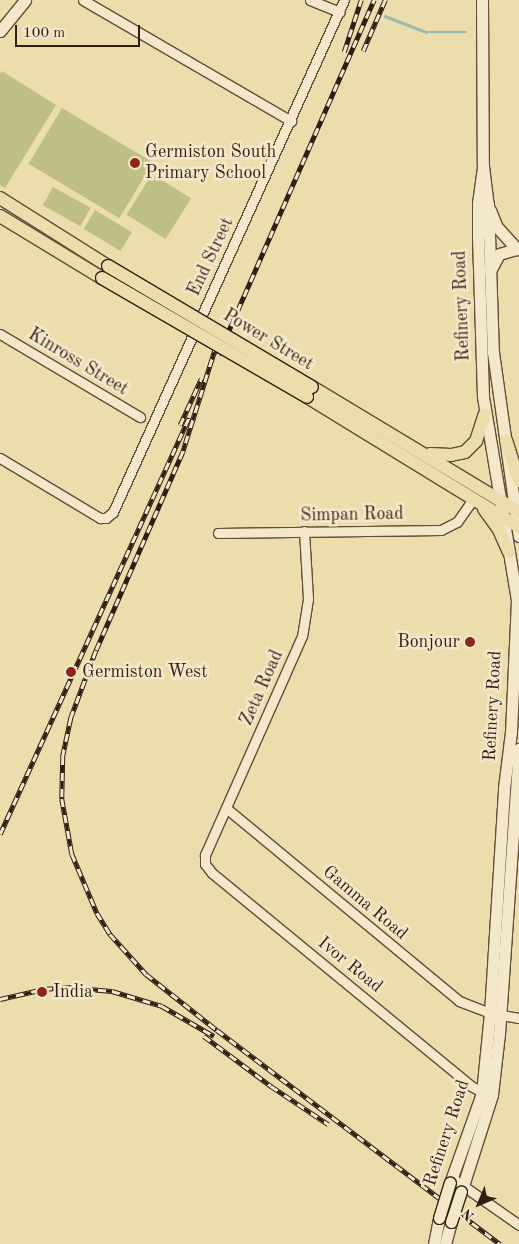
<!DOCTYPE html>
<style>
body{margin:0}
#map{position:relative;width:519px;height:1244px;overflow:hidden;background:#ecddad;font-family:"Old Standard TT",serif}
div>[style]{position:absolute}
.green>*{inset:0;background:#bebf85;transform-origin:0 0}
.stream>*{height:2.5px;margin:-1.25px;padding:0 1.25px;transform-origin:1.25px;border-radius:1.25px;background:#99bbac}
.roads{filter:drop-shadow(1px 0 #5f4e38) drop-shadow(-1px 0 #5f4e38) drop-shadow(0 1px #5f4e38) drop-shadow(0 -1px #5f4e38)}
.street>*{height:9px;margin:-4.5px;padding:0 4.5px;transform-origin:4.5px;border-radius:4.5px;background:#f3e9ca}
.secondary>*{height:11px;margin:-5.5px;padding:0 5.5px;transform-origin:5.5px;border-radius:5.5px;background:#f3e9ca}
.primary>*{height:12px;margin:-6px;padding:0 6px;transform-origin:6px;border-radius:6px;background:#ecddad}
.rail>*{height:4.5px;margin-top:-2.25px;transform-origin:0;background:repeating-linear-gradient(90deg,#f3e9ca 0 8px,#301f11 0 16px);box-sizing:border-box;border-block:1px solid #301f11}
.bridges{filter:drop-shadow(1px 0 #301f11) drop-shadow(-1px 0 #301f11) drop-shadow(0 1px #301f11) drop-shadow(0 -1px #301f11)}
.secondary-bridge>*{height:11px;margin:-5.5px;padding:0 5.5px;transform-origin:5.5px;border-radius:5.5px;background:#f3e9ca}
.primary-bridge>*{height:12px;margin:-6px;padding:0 6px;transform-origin:6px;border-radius:6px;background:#ecddad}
.dots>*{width:14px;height:14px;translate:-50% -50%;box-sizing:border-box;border:2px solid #f3e9ca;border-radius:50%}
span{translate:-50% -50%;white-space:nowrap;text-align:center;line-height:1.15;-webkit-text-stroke:5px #f3e9ca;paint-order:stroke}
.poi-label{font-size:18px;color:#301f11}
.left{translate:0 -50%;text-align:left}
.right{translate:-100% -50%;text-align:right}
.street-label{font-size:18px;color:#301f11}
.north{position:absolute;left:454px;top:1179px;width:50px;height:50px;-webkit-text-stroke:4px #f3e9ca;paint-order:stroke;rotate:225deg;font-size:14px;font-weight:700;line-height:20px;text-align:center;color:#301f11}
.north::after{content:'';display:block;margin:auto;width:18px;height:22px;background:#301f11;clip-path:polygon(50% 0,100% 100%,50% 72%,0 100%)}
.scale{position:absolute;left:15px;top:25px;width:125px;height:22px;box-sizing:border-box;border:2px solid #301f11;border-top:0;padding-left:6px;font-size:15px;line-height:18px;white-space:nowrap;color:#301f11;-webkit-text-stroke:4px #f3e9ca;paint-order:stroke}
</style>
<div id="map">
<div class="green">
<div style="clip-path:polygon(2px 71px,56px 105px,5px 188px,0 185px,0 74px)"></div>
<div style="left:62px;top:108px;width:106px;height:65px;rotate:31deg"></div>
<div style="left:152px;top:174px;width:46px;height:48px;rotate:32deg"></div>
<div style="left:53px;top:187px;width:43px;height:21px;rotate:29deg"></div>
<div style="left:95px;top:210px;width:43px;height:22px;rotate:31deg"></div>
</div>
<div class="stream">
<div style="left:385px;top:16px;width:44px;rotate:21.3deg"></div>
<div style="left:426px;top:32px;width:40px"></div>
</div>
<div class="roads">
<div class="street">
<div style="left:83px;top:0;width:241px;rotate:30.2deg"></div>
<div style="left:310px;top:0;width:32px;rotate:22deg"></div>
<div style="left:0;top:334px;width:163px;rotate:30.7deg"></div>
<div style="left:0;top:458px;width:117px;rotate:31deg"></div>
<div style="left:100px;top:518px;width:6px"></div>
<div style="left:106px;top:518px;width:9px;rotate:-41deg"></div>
<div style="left:113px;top:512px;width:562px;rotate:-65.72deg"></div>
<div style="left:304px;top:531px;width:68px;rotate:86.6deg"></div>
<div style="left:308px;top:599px;width:37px;rotate:99deg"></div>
<div style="left:302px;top:636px;width:240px;rotate:113.9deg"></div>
<div style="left:205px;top:855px;width:9px;rotate:90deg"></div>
<div style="left:205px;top:864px;width:11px;rotate:52deg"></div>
<div style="left:212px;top:873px;width:335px;rotate:39.4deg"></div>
<div style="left:471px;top:1086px;width:17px;rotate:28deg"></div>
<div style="left:218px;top:533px;width:223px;rotate:-0.8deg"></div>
<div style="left:441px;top:530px;width:18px;rotate:-27deg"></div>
<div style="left:457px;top:522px;width:28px;rotate:-55deg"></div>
<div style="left:226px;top:808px;width:303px;rotate:39.6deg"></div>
<div style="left:459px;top:1001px;width:33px;rotate:21deg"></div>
<div style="left:490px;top:1013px;width:29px;rotate:10deg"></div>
<div style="left:452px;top:1178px;width:82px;rotate:35deg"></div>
</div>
<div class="secondary">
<div style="left:482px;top:0;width:166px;rotate:89.7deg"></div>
<div style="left:483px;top:166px;width:38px;rotate:83deg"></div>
<div style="left:488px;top:204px;width:148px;rotate:88.1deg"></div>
<div style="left:493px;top:352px;width:186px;rotate:82deg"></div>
<div style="left:0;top:31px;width:40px;rotate:-51deg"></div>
<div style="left:490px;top:210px;width:18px;rotate:68deg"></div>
<div style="left:497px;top:227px;width:30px;rotate:48deg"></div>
<div style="left:490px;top:271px;width:19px;rotate:-62deg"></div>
<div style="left:499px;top:254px;width:19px;rotate:-16deg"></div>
<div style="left:450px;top:1183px;width:96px;rotate:-70.4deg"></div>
<div style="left:482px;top:1093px;width:80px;rotate:-84.3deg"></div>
<div style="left:490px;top:1013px;width:225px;rotate:-86.4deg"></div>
<div style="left:504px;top:788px;width:56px;rotate:-82.9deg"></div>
<div style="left:511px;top:732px;width:132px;rotate:-87.4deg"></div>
<div style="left:517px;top:600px;width:207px;rotate:-99.5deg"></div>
<div style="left:483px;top:396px;width:158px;rotate:-91.8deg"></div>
<div style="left:478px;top:238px;width:35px;rotate:-90deg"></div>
<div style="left:478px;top:203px;width:37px;rotate:-82deg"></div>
<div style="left:461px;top:1192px;width:102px;rotate:-72.3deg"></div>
<div style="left:492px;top:1095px;width:61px;rotate:-83.5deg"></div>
<div style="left:499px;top:1034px;width:286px;rotate:-86deg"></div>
<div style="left:434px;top:1244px;width:26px;rotate:-79deg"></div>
<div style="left:445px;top:1244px;width:23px;rotate:-75deg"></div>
</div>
<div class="primary">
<div style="left:0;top:198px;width:128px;rotate:32.2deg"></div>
<div style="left:0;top:216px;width:119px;rotate:31.3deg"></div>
<div style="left:312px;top:387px;width:242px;rotate:31.1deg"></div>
<div style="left:307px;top:397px;width:249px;rotate:31.5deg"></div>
<div style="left:506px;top:440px;width:43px;rotate:72.4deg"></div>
<div style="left:430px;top:454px;width:21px;rotate:3deg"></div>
<div style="left:451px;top:455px;width:14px;rotate:-12deg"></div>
<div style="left:465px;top:452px;width:16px;rotate:-45deg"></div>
<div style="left:476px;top:441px;width:28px;rotate:-72deg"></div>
<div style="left:484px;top:509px;width:26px;rotate:54deg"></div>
<div style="left:499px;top:530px;width:24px;rotate:66deg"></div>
</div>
</div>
<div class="rail">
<div style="left:363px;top:51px;width:56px;rotate:-66.7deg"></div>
<div style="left:344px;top:52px;width:55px;rotate:-71.9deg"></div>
<div style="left:217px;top:344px;width:113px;rotate:107.5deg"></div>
<div style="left:183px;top:452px;width:217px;rotate:113.6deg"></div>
<div style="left:96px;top:651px;width:72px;rotate:110.5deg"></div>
<div style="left:71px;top:718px;width:40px;rotate:102deg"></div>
<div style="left:63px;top:757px;width:42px;rotate:91.4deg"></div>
<div style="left:62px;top:799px;width:56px;rotate:79.7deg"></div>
<div style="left:72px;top:854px;width:64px;rotate:67deg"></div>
<div style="left:97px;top:913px;width:25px;rotate:58deg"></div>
<div style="left:110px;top:934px;width:54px;rotate:48deg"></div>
<div style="left:146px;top:974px;width:90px;rotate:38.3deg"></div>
<div style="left:217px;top:1030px;width:355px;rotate:37.1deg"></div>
<div style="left:218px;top:355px;width:388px;rotate:-66.3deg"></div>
<div style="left:180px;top:425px;width:51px;rotate:-65.5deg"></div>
<div style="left:0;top:834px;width:457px;rotate:-65.6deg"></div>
<div style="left:0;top:999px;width:45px;rotate:-12.8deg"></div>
<div style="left:44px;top:989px;width:22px;rotate:-5deg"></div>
<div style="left:66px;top:987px;width:46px;rotate:5deg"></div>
<div style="left:112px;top:991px;width:52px;rotate:16.7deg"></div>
<div style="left:162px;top:1006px;width:60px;rotate:30deg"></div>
<div style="left:204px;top:1036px;width:84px;rotate:36.7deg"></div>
<div style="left:271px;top:1086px;width:69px;rotate:33.7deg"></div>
</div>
<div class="bridges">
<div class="secondary-bridge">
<div style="left:439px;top:1218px;width:37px;rotate:-73deg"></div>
<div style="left:451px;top:1222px;width:32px;rotate:-72deg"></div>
</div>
<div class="primary-bridge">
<div style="left:108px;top:266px;width:237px;rotate:30.7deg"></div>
<div style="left:102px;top:278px;width:237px;rotate:30.1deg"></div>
</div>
</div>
<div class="dots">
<div style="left:135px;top:163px;background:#8f2418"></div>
<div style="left:470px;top:642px;background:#8f2418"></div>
<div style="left:71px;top:672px;background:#8f2418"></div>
<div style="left:42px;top:992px;background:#8f2418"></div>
</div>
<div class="poi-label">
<span class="left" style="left:145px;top:163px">Germiston South<br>Primary School</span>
<span class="right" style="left:460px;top:642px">Bonjour</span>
<span class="left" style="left:82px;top:672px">Germiston West</span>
<span class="left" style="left:53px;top:992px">India</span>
</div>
<div class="street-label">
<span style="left:211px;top:257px;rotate:-65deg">End Street</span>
<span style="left:462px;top:306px;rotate:-92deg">Refinery Road</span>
<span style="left:268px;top:340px;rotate:31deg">Power Street</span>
<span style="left:78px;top:362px;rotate:31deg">Kinross Street</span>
<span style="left:352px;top:515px;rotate:-1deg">Simpan Road</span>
<span style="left:262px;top:688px;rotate:-66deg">Zeta Road</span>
<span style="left:493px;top:706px;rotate:-87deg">Refinery Road</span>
<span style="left:365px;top:903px;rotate:40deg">Gamma Road</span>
<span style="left:350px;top:965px;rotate:39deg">Ivor Road</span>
<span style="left:447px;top:1133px;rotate:-72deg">Refinery Road</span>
</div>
<div class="north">N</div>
<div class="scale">100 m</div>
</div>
